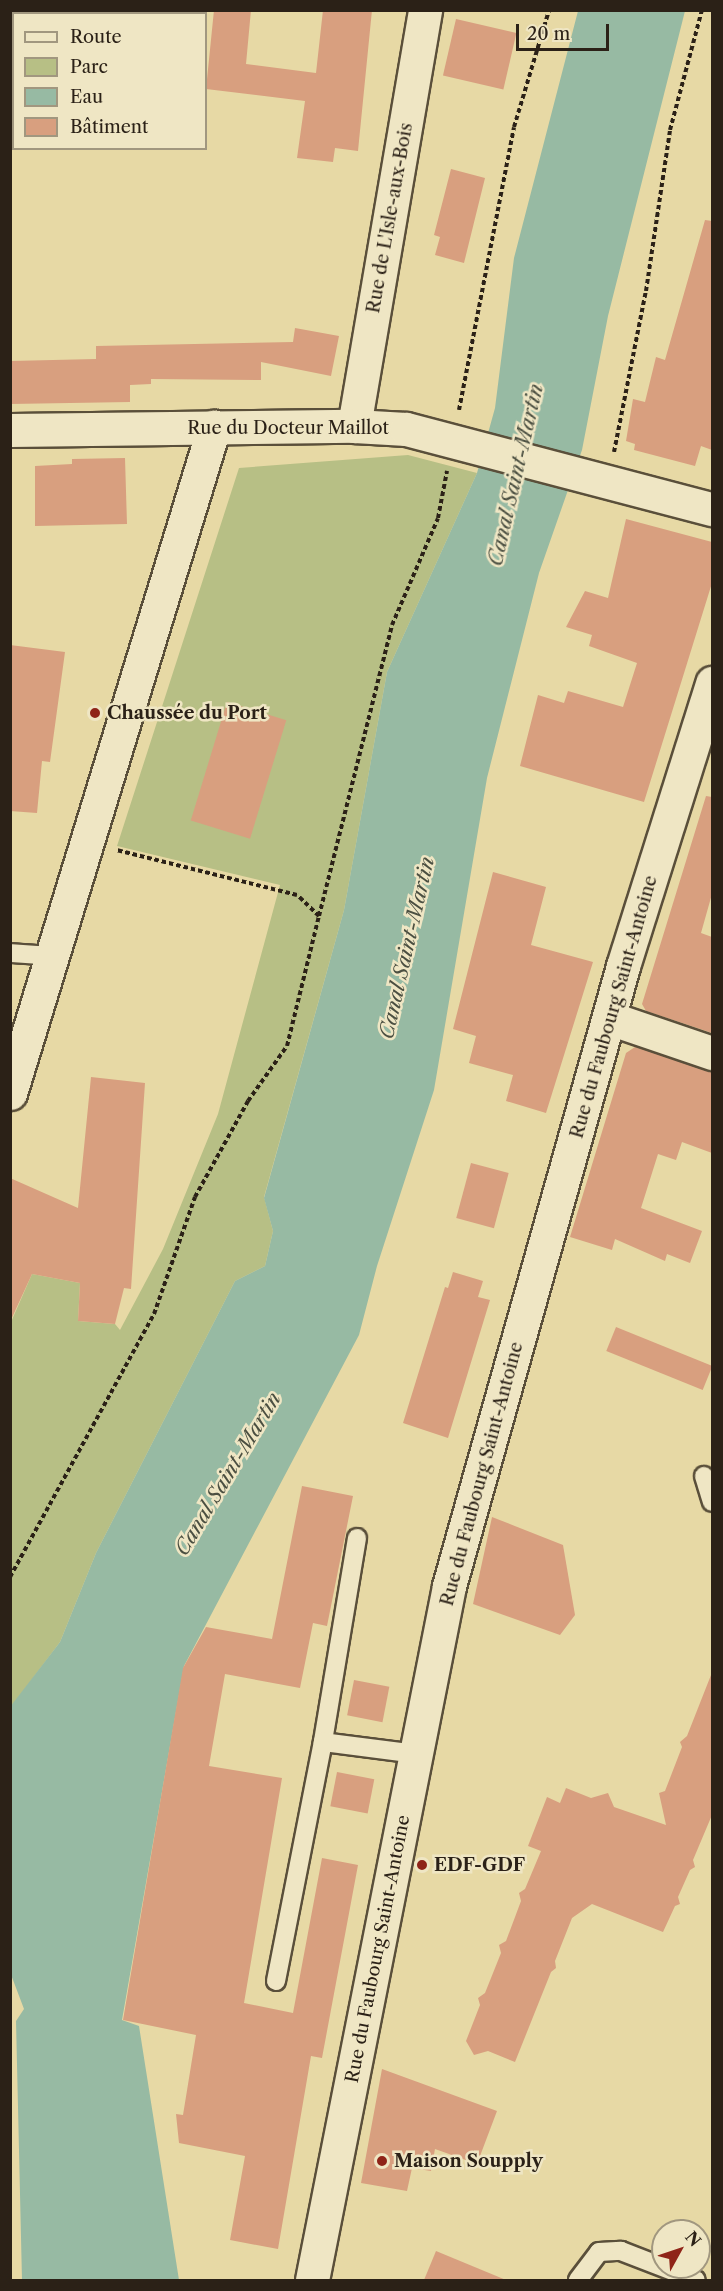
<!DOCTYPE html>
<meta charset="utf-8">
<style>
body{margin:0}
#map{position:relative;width:723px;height:2291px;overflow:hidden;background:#e7d9a5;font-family:"Libre Caslon Text",serif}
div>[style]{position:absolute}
.green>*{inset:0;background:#b7bf85}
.water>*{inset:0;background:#97baa3}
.building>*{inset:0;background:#d89f7f;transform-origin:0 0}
.path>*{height:4px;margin-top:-2px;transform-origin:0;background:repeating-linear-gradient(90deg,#2b2117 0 4.5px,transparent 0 7.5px)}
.roads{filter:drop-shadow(2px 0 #5a4f3a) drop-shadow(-2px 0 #5a4f3a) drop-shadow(0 2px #5a4f3a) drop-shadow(0 -2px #5a4f3a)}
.service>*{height:18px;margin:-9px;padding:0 9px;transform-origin:9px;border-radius:9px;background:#efe6c4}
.minor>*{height:33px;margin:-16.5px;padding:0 16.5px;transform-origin:16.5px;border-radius:16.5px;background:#efe6c4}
.tertiary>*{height:33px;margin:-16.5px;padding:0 16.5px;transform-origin:16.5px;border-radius:16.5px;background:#efe6c4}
.dots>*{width:16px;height:16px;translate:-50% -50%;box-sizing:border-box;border:3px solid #efe6c4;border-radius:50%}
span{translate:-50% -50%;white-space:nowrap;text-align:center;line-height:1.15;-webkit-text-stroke:5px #efe6c4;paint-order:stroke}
.street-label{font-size:18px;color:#2b2117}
.poi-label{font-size:18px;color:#2b2117;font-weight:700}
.left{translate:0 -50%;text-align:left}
.water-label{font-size:20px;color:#4b4f41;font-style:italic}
.frame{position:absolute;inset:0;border:12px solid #2b2117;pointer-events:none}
.legend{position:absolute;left:12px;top:12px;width:195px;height:138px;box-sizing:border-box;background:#efe6c4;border:2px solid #a1977f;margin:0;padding:8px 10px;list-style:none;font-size:18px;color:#2b2117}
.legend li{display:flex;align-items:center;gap:12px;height:30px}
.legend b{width:30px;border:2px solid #a1977f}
.north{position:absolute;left:651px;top:2219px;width:60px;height:60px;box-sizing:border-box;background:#efe6c4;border:2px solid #a1977f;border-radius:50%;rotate:50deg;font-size:16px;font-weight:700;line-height:24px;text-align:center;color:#2b2117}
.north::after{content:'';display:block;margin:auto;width:21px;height:27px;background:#8f2418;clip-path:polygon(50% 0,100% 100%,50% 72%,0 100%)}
.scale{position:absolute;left:516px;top:24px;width:93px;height:27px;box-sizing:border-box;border:3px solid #2b2117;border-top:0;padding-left:8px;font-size:18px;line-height:21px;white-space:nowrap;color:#2b2117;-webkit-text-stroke:4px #efe6c4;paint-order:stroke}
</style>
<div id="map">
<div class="green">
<div style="clip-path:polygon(408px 455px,477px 473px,387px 672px,344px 910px,264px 1197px,273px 1231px,265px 1266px,235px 1281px,96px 1553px,60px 1642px,11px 1707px,11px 1322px,32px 1274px,80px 1283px,78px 1321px,115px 1324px,120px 1330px,163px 1249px,218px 1114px,280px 885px,117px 846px,239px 468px)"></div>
</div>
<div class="water">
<div style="clip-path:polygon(578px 11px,685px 11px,608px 316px,582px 450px,539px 573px,487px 778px,434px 1090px,377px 1266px,359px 1335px,184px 1666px,122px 2020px,139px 2026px,179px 2280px,22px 2280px,16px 2021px,24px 2009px,10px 1972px,10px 1707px,60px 1642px,96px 1553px,235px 1281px,265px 1266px,273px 1231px,264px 1198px,344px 910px,387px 672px,477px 473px,495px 408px,514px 258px)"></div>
</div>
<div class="building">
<div style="clip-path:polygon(214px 10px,251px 10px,246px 64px,316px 73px,323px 10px,372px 10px,358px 151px,335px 148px,333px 162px,297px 158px,305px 101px,206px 89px)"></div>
<div style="left:456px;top:19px;width:62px;height:58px;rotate:13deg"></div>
<div style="clip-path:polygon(451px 169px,485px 178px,464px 263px,435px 255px,440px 237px,434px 235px)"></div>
<div style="clip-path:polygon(705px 220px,712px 221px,712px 450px,701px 446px,695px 466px,634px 450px,635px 444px,626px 441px,633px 399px,645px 402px,656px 357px,665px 360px)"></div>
<div style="clip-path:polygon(295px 328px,339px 336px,331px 376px,261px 362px,261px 380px,151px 379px,151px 384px,130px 385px,130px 402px,10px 404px,10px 361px,96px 359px,96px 346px,293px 342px)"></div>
<div style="clip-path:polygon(125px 458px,127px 524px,35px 526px,35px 466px,72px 464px,72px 459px)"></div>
<div style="clip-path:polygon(626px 519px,712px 542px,712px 583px,644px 802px,520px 766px,538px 695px,564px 703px,568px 691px,623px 707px,637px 663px,589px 646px,592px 635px,566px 627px,585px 591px,608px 598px)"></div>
<div style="clip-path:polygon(10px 645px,65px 652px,50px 762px,42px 761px,37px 813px,10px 811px)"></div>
<div style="left:227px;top:702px;width:62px;height:124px;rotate:17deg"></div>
<div style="clip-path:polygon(706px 796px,712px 797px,712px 894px,701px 933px,712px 937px,712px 1033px,646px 1011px,642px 1004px)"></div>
<div style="clip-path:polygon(493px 872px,546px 887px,531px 945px,593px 962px,546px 1113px,506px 1101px,513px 1075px,469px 1063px,476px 1036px,453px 1029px)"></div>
<div style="clip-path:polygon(635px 1047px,712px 1071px,712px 1153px,682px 1142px,676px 1160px,658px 1154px,641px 1208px,702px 1231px,690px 1263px,667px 1254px,665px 1261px,615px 1239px,612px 1250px,570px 1237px,626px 1053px)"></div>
<div style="clip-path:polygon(91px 1077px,145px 1083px,131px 1289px,124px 1288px,115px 1324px,78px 1321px,80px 1283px,32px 1274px,10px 1322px,10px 1178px,78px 1208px)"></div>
<div style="left:471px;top:1163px;width:39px;height:57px;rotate:15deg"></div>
<div style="clip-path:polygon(453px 1272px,483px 1281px,478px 1297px,490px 1300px,448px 1438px,403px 1423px,445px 1287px,448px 1288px)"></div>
<div style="left:616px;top:1327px;width:104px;height:26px;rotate:22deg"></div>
<div style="clip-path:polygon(302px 1486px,353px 1496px,327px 1626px,313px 1623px,300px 1688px,225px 1674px,209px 1766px,282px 1778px,244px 2003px,293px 2013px,322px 1858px,358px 1865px,322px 2058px,311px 2056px,278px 2249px,230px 2240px,245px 2156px,179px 2143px,176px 2114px,183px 2115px,196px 2035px,123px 2020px,183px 1668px,206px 1627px,272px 1639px)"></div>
<div style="clip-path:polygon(492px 1517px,563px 1545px,575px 1615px,560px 1635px,473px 1604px)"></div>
<div style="clip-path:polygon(711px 1675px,712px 1815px,693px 1860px,695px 1867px,690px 1870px,678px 1897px,680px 1904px,675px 1906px,663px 1932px,592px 1904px,572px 1918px,555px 1961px,556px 1968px,551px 1972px,515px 2062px,488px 2051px,474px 2055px,466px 2041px,480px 2005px,478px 1998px,485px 1993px,501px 1953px,499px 1945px,506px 1941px,521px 1901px,519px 1893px,525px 1889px,541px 1851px,528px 1846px,547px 1797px,560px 1803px,566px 1788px,591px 1798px,608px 1793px,614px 1807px,666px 1825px,659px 1793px,665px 1791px,682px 1747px,680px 1742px,687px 1736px)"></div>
<div style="left:354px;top:1680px;width:36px;height:36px;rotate:11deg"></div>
<div style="left:337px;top:1772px;width:38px;height:35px;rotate:11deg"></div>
<div style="clip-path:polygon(382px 2069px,497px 2111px,477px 2164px,435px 2149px,431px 2171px,412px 2168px,407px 2191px,361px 2183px)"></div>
<div style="clip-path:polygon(436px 2251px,506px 2280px,424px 2280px)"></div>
</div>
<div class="path">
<div style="left:459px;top:410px;width:288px;rotate:-79deg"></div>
<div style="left:514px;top:127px;width:122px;rotate:-73.3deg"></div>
<div style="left:614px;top:452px;width:164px;rotate:-78.8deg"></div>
<div style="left:646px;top:291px;width:163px;rotate:-81.5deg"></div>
<div style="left:670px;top:130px;width:124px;rotate:-75.1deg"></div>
<div style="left:319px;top:916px;width:300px;rotate:-75.9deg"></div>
<div style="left:392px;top:625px;width:116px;rotate:-66.7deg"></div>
<div style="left:438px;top:518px;width:48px;rotate:-79.2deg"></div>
<div style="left:10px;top:1577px;width:300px;rotate:-61.3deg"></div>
<div style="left:154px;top:1314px;width:124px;rotate:-70.7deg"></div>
<div style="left:195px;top:1197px;width:110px;rotate:-61.1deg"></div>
<div style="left:248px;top:1101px;width:67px;rotate:-54.7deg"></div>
<div style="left:287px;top:1046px;width:134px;rotate:-76.2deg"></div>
<div style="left:319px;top:916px;width:30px;rotate:-136deg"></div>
<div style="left:297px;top:895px;width:186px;rotate:-166deg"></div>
</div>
<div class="roads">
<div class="service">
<div style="left:10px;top:953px;width:43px;rotate:4deg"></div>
<div style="left:704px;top:1476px;width:27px;rotate:73deg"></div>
<div style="left:357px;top:1538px;width:207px;rotate:99.5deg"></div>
<div style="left:323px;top:1742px;width:95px;rotate:7.3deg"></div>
<div style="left:276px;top:1981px;width:244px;rotate:-78.9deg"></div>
<div style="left:578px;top:2280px;width:35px;rotate:-53deg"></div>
<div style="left:599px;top:2252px;width:22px;rotate:-3deg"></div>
<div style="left:621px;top:2251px;width:80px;rotate:21.1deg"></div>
</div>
<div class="minor">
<div style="left:354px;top:426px;width:422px;rotate:-80.3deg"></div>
<div style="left:10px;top:430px;width:344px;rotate:-0.7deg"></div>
<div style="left:354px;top:426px;width:52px;rotate:3.3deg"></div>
<div style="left:406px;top:429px;width:316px;rotate:14.7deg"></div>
<div style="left:609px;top:1018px;width:109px;rotate:18.8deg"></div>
<div style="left:10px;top:1093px;width:697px;rotate:-72.97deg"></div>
</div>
<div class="tertiary">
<div style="left:312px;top:2280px;width:707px;rotate:-78.83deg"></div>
<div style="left:449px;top:1586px;width:644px;rotate:-74.32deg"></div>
<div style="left:623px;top:966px;width:297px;rotate:-72.5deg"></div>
</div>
</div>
<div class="dots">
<div style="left:95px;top:713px;background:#8f2418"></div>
<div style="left:422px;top:1865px;background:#8f2418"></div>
<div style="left:382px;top:2161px;background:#8f2418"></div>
</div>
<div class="street-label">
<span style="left:390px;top:218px;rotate:-80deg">Rue de L'Isle-aux-Bois</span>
<span style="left:288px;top:428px">Rue du Docteur Maillot</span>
<span style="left:614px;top:1007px;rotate:-74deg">Rue du Faubourg Saint-Antoine</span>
<span style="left:482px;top:1474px;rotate:-75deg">Rue du Faubourg Saint-Antoine</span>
<span style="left:378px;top:1949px;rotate:-79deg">Rue du Faubourg Saint-Antoine</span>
</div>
<div class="poi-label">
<span class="left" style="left:107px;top:713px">Chaussée du Port</span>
<span class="left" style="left:434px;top:1865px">EDF-GDF</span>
<span class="left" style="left:394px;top:2161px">Maison Soupply</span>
</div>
<div class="water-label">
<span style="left:516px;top:475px;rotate:-77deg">Canal Saint-Martin</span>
<span style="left:407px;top:948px;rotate:-77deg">Canal Saint-Martin</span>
<span style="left:228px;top:1474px;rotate:-59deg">Canal Saint-Martin</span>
</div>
<div class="frame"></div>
<ul class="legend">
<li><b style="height:8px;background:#efe6c4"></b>Route</li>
<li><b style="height:16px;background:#b7bf85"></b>Parc</li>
<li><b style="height:16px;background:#97baa3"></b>Eau</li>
<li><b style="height:16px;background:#d89f7f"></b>Bâtiment</li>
</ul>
<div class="north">N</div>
<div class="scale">20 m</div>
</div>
